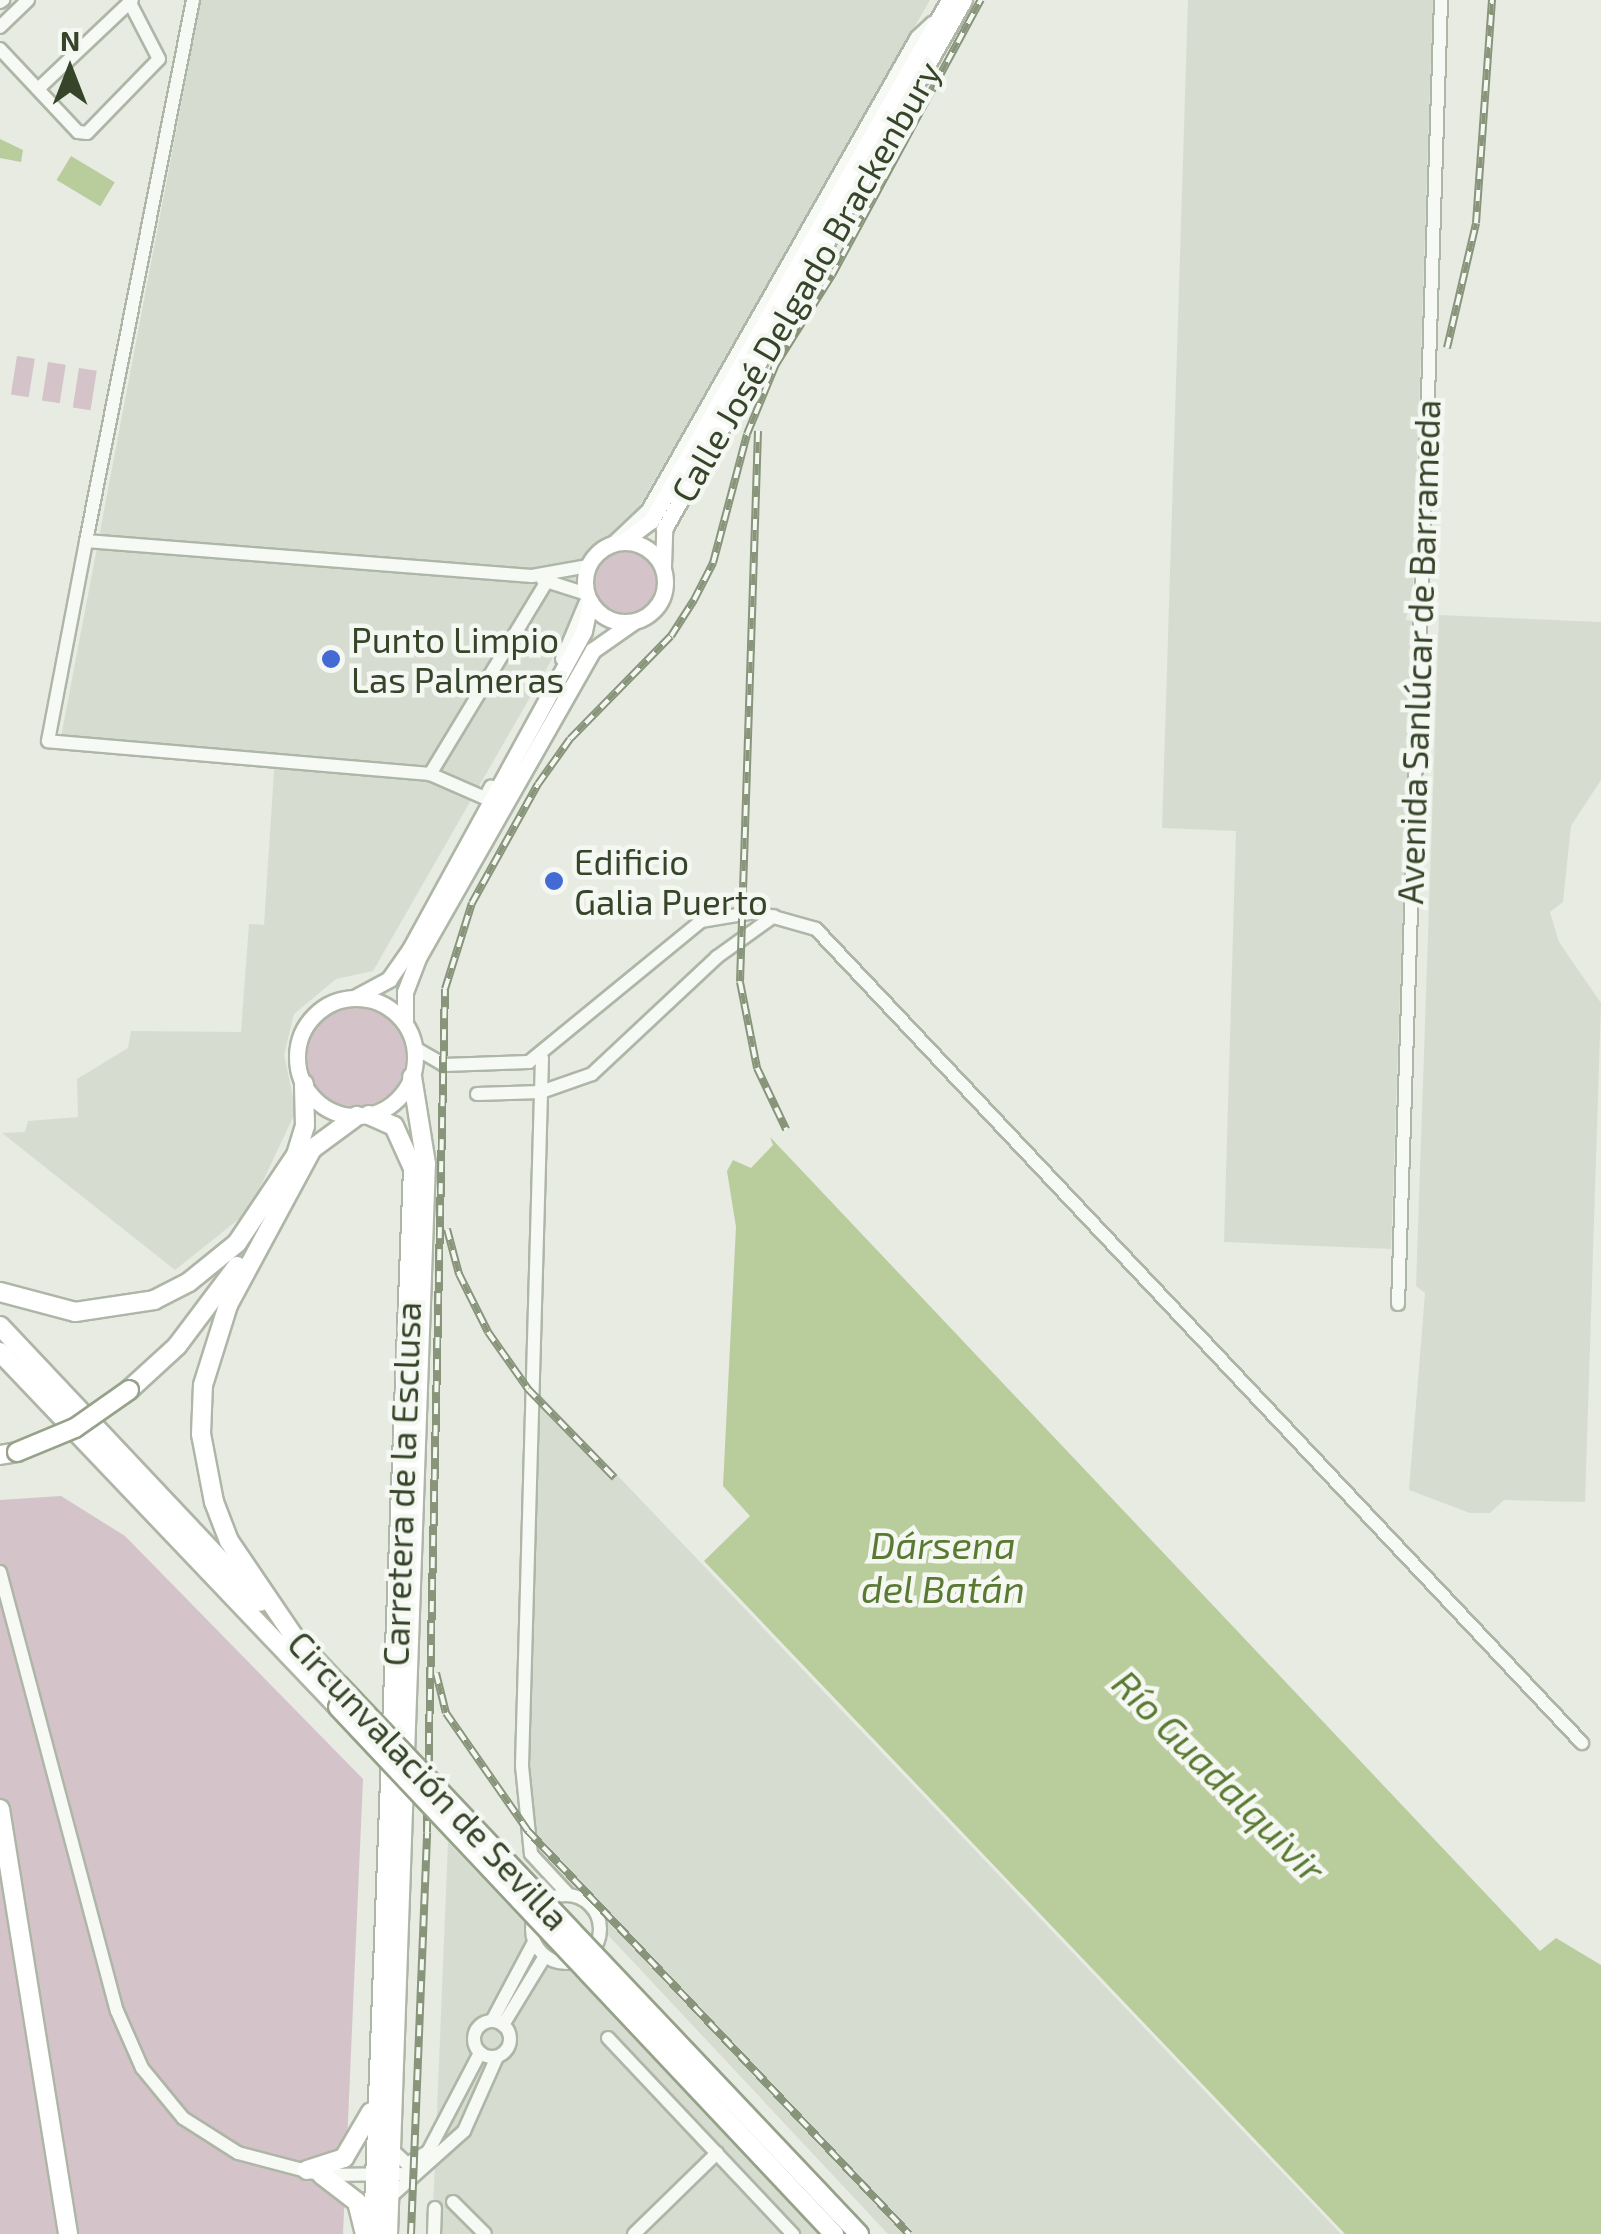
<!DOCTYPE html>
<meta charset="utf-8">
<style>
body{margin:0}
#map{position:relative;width:1601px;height:2234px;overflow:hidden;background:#e7ebe2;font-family:"Exo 2",sans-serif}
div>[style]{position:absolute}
.built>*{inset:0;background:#d6ddd0}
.green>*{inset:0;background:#d5c3ca;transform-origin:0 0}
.round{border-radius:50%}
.water>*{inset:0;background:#b9cc9c;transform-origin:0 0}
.roads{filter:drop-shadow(2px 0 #aeb6a7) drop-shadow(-2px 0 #aeb6a7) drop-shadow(0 2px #aeb6a7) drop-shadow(0 -2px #aeb6a7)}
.minor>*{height:12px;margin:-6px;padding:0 6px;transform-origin:6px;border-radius:6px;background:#f7f9f5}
.minor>.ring{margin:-6px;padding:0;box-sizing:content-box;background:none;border:12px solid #f7f9f5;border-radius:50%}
.major>*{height:15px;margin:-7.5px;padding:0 7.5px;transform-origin:7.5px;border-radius:7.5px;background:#fff}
.major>.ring{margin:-7.5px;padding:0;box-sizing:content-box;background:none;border:15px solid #fff;border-radius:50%}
.highway>*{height:18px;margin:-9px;padding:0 9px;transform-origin:9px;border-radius:9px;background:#fff}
.rail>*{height:8px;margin-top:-4px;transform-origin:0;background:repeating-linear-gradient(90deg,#f5f8f2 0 11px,#88957b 0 22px);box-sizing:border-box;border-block:2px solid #88957b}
.bridges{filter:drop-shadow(2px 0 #96a289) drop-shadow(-2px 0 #96a289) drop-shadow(0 2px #96a289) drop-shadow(0 -2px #96a289)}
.highway-bridge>*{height:18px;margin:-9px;padding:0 9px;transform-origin:9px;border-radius:9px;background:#fff}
.dots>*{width:28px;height:28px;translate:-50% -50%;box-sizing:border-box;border:5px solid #f5f8f2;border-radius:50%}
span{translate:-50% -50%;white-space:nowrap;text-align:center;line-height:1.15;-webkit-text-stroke:9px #f5f8f2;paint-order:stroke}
.street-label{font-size:35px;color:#364429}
.poi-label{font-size:35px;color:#364429}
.left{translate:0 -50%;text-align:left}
.water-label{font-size:38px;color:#5a7932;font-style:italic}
.north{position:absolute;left:20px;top:20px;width:100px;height:100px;-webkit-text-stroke:8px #f5f8f2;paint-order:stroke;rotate:0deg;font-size:28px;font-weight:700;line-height:40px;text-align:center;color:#364429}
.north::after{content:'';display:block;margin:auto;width:35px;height:45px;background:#364429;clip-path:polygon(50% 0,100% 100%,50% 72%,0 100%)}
</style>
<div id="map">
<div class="built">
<div style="clip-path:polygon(201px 0,930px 0,373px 971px,336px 979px,294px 1014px,284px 1055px,296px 1111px,249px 1211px,175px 1270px,2px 1133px,25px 1132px,28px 1121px,78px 1117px,77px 1079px,128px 1048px,131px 1031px,241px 1032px,249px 924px,264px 925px,275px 756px,61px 737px)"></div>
<div style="clip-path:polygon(1188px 0,1433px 0,1413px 585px,1406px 620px,1413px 621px,1391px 1249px,1224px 1242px,1236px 831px,1162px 828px)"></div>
<div style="clip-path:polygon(1439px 615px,1601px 622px,1601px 780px,1571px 826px,1563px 902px,1550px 912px,1559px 942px,1601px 1003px,1585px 1502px,1504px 1500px,1490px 1513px,1470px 1513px,1409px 1490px,1425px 1293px,1416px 1286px)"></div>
<div style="clip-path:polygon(537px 1391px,1341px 2234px,888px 2234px,535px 1857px,526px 1770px)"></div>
<div style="clip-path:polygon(448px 1842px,820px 2234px,432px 2234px)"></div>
</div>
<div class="green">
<div style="left:17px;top:356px;width:18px;height:39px;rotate:9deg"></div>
<div style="left:48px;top:362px;width:18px;height:39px;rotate:9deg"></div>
<div style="left:79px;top:368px;width:18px;height:40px;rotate:9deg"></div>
<div class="round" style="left:594px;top:549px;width:64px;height:64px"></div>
<div class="round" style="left:304px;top:1005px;width:102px;height:102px"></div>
<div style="clip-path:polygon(61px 1496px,125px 1536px,363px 1779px,343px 2234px,0 2234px,0 1500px)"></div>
</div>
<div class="water">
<div style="clip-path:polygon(0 139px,23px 150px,21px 162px,0 158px)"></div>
<div style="left:71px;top:156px;width:51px;height:28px;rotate:31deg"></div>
<div style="clip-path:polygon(770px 1137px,1540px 1951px,1556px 1938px,1601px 1965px,1601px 2234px,1345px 2234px,704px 1561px,750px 1516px,723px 1486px,736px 1227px,727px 1171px,733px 1160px,751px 1168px,773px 1145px)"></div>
</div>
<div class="roads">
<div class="minor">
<div style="left:0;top:2px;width:4px;rotate:-34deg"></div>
<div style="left:0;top:27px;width:39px;rotate:-44deg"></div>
<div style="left:0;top:49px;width:114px;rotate:46.8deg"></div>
<div style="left:78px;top:132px;width:9px;rotate:6deg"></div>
<div style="left:87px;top:133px;width:103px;rotate:-45.8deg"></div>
<div style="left:159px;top:59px;width:63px;rotate:-117.4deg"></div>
<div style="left:38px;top:89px;width:129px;rotate:-43.4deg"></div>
<div style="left:86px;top:541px;width:551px;rotate:-78.81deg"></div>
<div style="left:613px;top:543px;width:48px;rotate:-43.3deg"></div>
<div style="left:648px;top:510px;width:544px;rotate:-60.37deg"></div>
<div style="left:917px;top:37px;width:21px;rotate:-43deg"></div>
<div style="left:543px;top:580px;width:46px;rotate:17.7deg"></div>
<div style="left:547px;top:581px;width:226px;rotate:121.2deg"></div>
<div style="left:430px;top:774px;width:383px;rotate:-175.1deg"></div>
<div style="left:48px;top:741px;width:204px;rotate:-79.2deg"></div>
<div style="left:86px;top:541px;width:447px;rotate:4.5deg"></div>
<div style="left:532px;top:576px;width:57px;rotate:-10.1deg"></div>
<div style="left:562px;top:659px;width:60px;rotate:-67.3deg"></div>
<div style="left:430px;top:774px;width:60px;rotate:23.6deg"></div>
<div style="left:485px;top:798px;width:13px;rotate:-63deg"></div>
<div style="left:415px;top:1048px;width:34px;rotate:30deg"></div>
<div style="left:444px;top:1065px;width:85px;rotate:-2deg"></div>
<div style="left:529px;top:1062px;width:222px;rotate:-39.3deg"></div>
<div style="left:701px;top:921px;width:56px;rotate:-9.3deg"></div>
<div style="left:756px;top:912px;width:62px;rotate:15.8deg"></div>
<div style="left:816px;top:929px;width:1118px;rotate:46.74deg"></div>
<div style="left:542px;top:1058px;width:708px;rotate:91.62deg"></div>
<div style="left:522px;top:1766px;width:88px;rotate:84.2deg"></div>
<div style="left:531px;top:1854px;width:56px;rotate:47.2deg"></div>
<div style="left:477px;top:1094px;width:64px;rotate:-1.8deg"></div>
<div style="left:541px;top:1092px;width:54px;rotate:-19.4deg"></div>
<div style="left:592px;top:1074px;width:171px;rotate:-43.1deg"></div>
<div style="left:717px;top:957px;width:70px;rotate:-35.7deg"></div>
<div style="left:1398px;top:1304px;width:1305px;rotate:-88.11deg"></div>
<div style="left:0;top:1572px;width:454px;rotate:75.1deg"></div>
<div style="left:117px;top:2011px;width:62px;rotate:66.3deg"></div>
<div style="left:142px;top:2068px;width:65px;rotate:50.6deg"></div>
<div style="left:183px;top:2118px;width:65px;rotate:32.5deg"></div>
<div style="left:238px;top:2153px;width:87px;rotate:14.7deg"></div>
<div style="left:322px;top:2175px;width:90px;rotate:-0.6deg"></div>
<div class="ring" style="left:532px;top:1895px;width:56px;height:56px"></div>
<div class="ring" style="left:474px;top:2021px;width:24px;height:24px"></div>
<div style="left:492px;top:2021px;width:89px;rotate:-62deg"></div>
<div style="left:503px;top:2025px;width:81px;rotate:-58.7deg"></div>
<div style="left:608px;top:2038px;width:270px;rotate:46.7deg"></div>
<div style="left:390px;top:2148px;width:23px;rotate:43deg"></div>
<div style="left:407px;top:2164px;width:24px;rotate:-30deg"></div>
<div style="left:428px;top:2152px;width:112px;rotate:-62.3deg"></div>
<div style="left:388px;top:2199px;width:102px;rotate:-41.8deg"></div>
<div style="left:464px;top:2131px;width:81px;rotate:-66deg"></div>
<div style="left:453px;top:2202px;width:45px;rotate:45deg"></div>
<div style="left:434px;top:2234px;width:26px;rotate:-88deg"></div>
<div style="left:634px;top:2234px;width:116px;rotate:-44.3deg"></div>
</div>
<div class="major">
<div style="left:624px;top:541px;width:34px;rotate:-37deg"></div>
<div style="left:651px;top:521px;width:600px;rotate:-60.23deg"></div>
<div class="ring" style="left:585px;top:542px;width:65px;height:65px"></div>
<div style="left:663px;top:566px;width:37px;rotate:-88deg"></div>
<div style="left:664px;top:529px;width:608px;rotate:-60.44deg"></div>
<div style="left:354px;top:998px;width:40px;rotate:-28deg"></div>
<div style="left:389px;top:979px;width:37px;rotate:-55deg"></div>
<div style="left:410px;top:949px;width:362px;rotate:-61.3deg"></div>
<div style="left:584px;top:631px;width:30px;rotate:-78deg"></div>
<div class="ring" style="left:297px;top:998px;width:103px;height:103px"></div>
<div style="left:405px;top:1023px;width:31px;rotate:-90deg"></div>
<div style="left:405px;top:992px;width:39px;rotate:-69deg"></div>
<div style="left:419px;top:956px;width:352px;rotate:-60.4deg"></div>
<div style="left:593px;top:650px;width:49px;rotate:-35deg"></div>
</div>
<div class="highway">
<div style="left:369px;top:1115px;width:27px;rotate:24deg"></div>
<div style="left:394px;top:1126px;width:46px;rotate:65.7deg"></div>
<div style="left:413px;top:1168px;width:1067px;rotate:92.15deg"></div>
<div style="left:0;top:1292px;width:78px;rotate:14.9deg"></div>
<div style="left:75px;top:1312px;width:80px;rotate:-8.6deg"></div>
<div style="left:154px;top:1300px;width:39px;rotate:-27deg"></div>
<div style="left:189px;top:1282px;width:62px;rotate:-39.1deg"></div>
<div style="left:237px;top:1243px;width:106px;rotate:-56.2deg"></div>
<div style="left:296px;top:1155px;width:30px;rotate:-73deg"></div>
<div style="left:305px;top:1126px;width:42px;rotate:-91.4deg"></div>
<div style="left:0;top:1326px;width:379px;rotate:46.7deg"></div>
<div style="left:0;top:1352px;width:490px;rotate:46.4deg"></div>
<div style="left:129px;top:1390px;width:65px;rotate:-42.5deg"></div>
<div style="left:177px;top:1346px;width:100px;rotate:-53.1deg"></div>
<div style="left:0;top:1455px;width:17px;rotate:-10deg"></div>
<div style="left:292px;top:1635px;width:69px;rotate:46.8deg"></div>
<div style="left:297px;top:1641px;width:121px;rotate:-124.2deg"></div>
<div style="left:229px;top:1541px;width:42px;rotate:-111deg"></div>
<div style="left:214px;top:1502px;width:69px;rotate:-100.8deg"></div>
<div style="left:201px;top:1434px;width:49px;rotate:-87.7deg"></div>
<div style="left:203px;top:1385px;width:84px;rotate:-72.6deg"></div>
<div style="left:228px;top:1305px;width:177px;rotate:-61.7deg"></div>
<div style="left:312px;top:1149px;width:56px;rotate:-36.3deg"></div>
<div style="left:0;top:1809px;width:430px;rotate:80.9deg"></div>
<div style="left:307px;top:2170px;width:39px;rotate:-18deg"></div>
<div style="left:344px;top:2158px;width:53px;rotate:-59.6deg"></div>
<div style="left:322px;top:2175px;width:44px;rotate:37.6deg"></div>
<div style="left:357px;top:2202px;width:33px;rotate:76deg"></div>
<div style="left:388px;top:2234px;width:1071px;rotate:-87.97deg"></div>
<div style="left:426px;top:1164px;width:88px;rotate:-99.1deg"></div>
</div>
</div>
<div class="rail">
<div style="left:1447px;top:348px;width:128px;rotate:-76.9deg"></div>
<div style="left:1476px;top:223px;width:224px;rotate:-85.9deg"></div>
<div style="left:758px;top:431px;width:551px;rotate:91.87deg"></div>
<div style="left:740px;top:982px;width:88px;rotate:78.8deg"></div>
<div style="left:757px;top:1068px;width:68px;rotate:64.6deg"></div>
<div style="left:447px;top:1229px;width:47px;rotate:75.1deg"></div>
<div style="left:459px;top:1274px;width:65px;rotate:63.4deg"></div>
<div style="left:488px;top:1332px;width:70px;rotate:54.9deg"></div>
<div style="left:528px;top:1389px;width:124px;rotate:45.7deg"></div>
<div style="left:436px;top:1673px;width:41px;rotate:76deg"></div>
<div style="left:446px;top:1713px;width:144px;rotate:55.2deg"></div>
<div style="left:528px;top:1831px;width:555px;rotate:46.61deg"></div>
<div style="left:411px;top:2234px;width:402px;rotate:-87.7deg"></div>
<div style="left:427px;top:1832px;width:843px;rotate:-88.78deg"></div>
<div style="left:445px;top:989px;width:90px;rotate:-72.6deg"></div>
<div style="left:472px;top:903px;width:136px;rotate:-61deg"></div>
<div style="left:538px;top:784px;width:55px;rotate:-54.6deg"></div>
<div style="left:570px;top:739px;width:144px;rotate:-45.6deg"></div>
<div style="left:671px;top:636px;width:43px;rotate:-57.4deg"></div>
<div style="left:694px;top:600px;width:42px;rotate:-62.8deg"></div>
<div style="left:713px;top:563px;width:133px;rotate:-75.2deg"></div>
<div style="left:747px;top:434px;width:76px;rotate:-67.5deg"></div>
<div style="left:776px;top:364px;width:105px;rotate:-57.8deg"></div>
<div style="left:832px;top:275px;width:313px;rotate:-61.6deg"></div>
</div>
<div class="bridges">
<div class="highway-bridge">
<div style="left:17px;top:1452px;width:63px;rotate:-22.5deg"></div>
<div style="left:75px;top:1428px;width:66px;rotate:-35.1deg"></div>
<div style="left:339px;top:1685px;width:756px;rotate:46.55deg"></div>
<div style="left:338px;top:1707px;width:724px;rotate:46.74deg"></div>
</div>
</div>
<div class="dots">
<div style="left:331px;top:659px;background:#446bd3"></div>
<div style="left:554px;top:881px;background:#446bd3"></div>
</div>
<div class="street-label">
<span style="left:805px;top:281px;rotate:-60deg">Calle José Delgado Brackenbury</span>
<span style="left:1418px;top:652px;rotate:-88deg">Avenida Sanlúcar de Barrameda</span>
<span style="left:401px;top:1484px;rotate:-88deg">Carretera de la Esclusa</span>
<span style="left:429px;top:1780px;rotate:47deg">Circunvalación de Sevilla</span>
</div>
<div class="poi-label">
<span class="left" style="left:351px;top:659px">Punto Limpio<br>Las Palmeras</span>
<span class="left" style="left:574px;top:881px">Edificio<br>Galia Puerto</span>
</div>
<div class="water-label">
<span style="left:943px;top:1567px">Dársena<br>del Batán</span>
<span style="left:1219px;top:1776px;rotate:45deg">Río Guadalquivir</span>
</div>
<div class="north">N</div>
</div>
